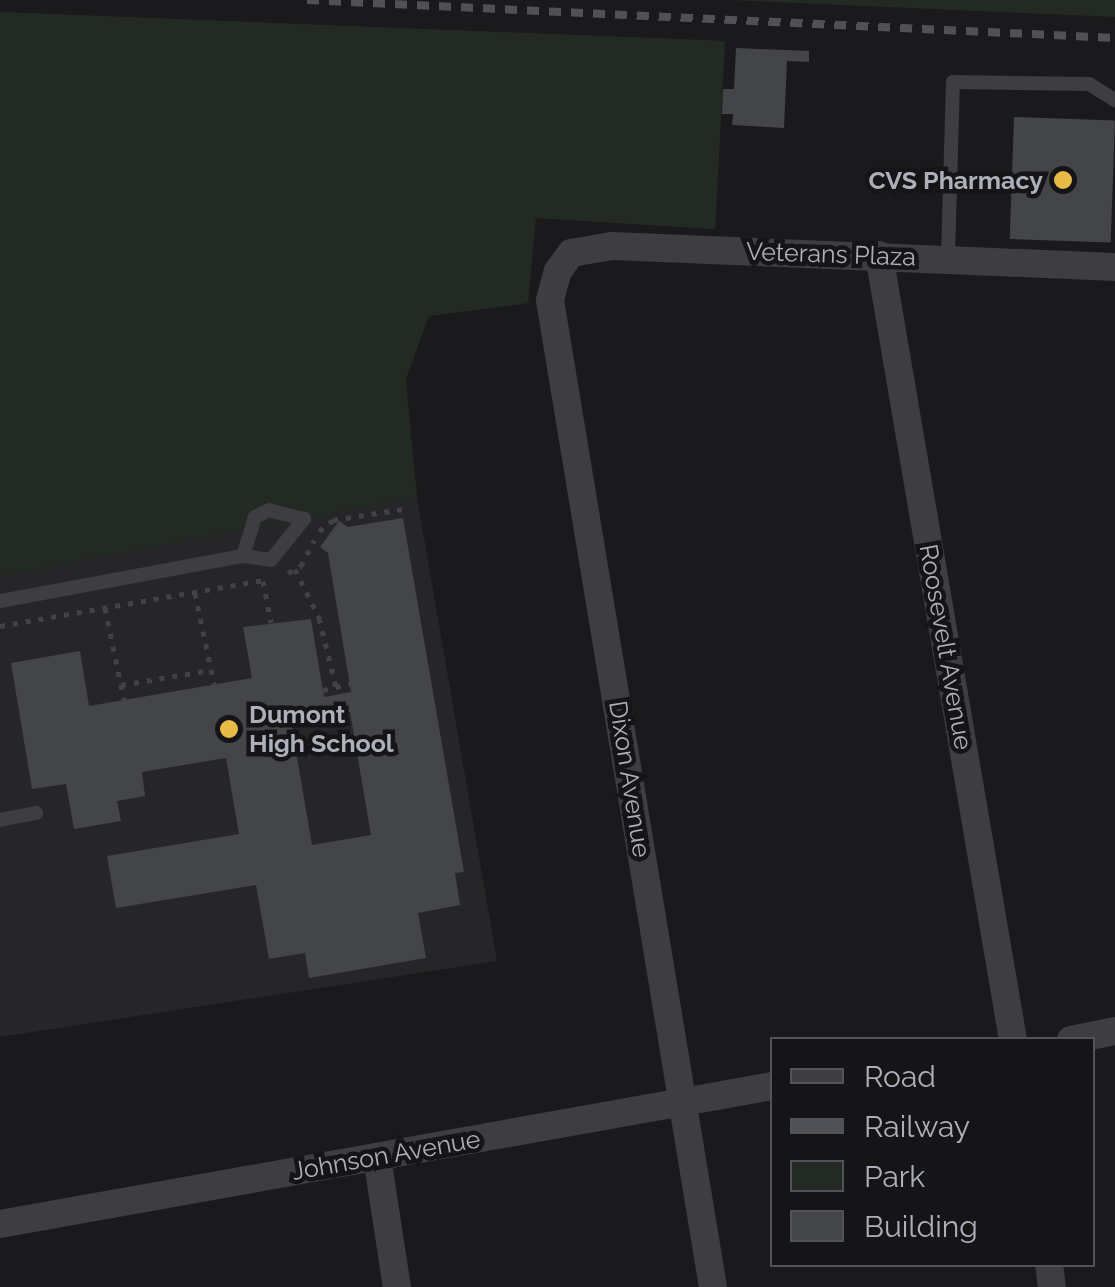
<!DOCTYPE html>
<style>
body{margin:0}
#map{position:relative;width:1115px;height:1287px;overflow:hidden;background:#1a1a1c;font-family:Raleway,sans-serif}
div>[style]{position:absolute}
.built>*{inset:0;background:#262629}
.green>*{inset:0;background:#222a23}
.building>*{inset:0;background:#444549;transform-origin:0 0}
.path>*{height:5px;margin-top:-2.5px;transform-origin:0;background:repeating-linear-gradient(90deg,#414247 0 5px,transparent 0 13px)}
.service>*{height:14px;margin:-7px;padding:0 7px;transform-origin:7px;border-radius:7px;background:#3d3d42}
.minor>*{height:28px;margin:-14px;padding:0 14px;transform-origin:14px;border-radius:14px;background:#3d3d42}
.rail>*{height:8px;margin-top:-4px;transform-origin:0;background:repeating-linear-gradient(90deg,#505157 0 12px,transparent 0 22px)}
.dots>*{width:28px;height:28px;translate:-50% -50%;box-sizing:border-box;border:5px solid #151517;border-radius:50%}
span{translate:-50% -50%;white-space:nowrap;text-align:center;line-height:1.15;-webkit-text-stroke:9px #151517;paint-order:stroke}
.poi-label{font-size:25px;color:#adb0ba;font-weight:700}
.right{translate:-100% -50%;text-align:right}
.left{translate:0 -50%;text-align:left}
.street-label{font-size:25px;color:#adb0ba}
.legend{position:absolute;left:770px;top:1037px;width:325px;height:230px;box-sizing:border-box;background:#151517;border:2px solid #525358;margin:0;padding:12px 18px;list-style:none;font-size:30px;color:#adb0ba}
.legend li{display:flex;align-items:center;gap:20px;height:50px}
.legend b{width:50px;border:2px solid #525358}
</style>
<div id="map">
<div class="built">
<div style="clip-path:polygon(0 12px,725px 41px,715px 229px,536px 218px,528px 303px,429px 316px,406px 379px,417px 497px,497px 961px,0 1037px)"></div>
</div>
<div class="green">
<div style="clip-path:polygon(729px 0,1115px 0,1115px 17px)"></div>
<div style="clip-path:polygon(0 12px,725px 41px,715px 229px,535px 218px,528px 303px,429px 316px,405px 380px,417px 497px,0 576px)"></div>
</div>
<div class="building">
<div style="clip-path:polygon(736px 48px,809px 51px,809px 62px,787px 61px,784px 128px,732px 125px,733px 114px,722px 114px,723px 89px,734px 89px)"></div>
<div style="left:1014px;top:117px;width:101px;height:122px;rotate:2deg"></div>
<div style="clip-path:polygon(evenodd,403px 518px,464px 872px,455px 873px,460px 905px,418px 913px,426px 958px,309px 978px,305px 953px,269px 959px,256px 885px,116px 908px,107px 856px,239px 834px,226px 758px,142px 772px,145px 796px,117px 801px,121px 821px,74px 829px,66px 784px,32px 789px,11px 663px,80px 651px,89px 706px,252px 678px,243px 627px,311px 619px,324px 697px,351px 692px,328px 553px,320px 547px,339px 521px,348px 527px,403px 518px,350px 712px,371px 835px,312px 845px,291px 722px,350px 712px)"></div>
</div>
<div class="path">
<div style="left:319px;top:531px;width:18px;rotate:-38deg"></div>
<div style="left:333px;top:520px;width:71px;rotate:-8.9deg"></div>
<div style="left:295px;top:569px;width:55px;rotate:63.9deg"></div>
<div style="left:319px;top:618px;width:71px;rotate:76.2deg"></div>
<div style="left:288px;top:573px;width:15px;rotate:-28deg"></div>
<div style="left:301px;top:566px;width:29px;rotate:-63deg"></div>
<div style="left:263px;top:581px;width:42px;rotate:79deg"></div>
<div style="left:195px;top:593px;width:93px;rotate:78.2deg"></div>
<div style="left:105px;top:608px;width:94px;rotate:78.3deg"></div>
<div style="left:0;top:626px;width:267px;rotate:-9.9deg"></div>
<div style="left:121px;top:685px;width:91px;rotate:-9.5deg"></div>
<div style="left:323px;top:690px;width:28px;rotate:-13deg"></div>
</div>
<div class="service">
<div style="left:948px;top:258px;width:176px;rotate:-88.4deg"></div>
<div style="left:953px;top:82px;width:136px;rotate:0.8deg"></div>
<div style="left:1089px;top:84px;width:31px;rotate:32deg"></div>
<div style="left:0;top:601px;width:247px;rotate:-10.5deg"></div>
<div style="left:243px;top:556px;width:28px;rotate:8deg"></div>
<div style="left:271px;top:560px;width:53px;rotate:-51.2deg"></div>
<div style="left:304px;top:519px;width:36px;rotate:-166deg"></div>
<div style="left:269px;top:510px;width:16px;rotate:153deg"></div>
<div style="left:255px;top:517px;width:41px;rotate:107.1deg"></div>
<div style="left:0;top:820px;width:37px;rotate:-11deg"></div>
</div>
<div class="minor">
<div style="left:879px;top:255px;width:796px;rotate:80.31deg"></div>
<div style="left:1071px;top:1040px;width:45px;rotate:-11.6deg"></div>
<div style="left:377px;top:1157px;width:132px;rotate:81.3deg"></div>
<div style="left:0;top:1224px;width:784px;rotate:-10.13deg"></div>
<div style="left:1049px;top:1264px;width:23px;rotate:83deg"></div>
<div style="left:713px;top:1287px;width:1000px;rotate:-99.38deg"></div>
<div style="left:550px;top:300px;width:30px;rotate:-75deg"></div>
<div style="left:558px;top:271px;width:22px;rotate:-54deg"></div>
<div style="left:571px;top:253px;width:42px;rotate:-9.7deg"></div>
<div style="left:612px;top:246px;width:503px;rotate:2.39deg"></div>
</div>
<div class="rail">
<div style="left:307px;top:0;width:809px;rotate:2.69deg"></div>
</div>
<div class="dots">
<div style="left:1063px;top:180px;background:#e7bb46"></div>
<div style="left:229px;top:729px;background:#e7bb46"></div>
</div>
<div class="poi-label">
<span class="right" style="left:1043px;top:180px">CVS Pharmacy</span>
<span class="left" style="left:249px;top:729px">Dumont<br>High School</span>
</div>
<div class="street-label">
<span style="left:831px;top:254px;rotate:2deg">Veterans Plaza</span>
<span style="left:946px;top:647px;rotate:80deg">Roosevelt Avenue</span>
<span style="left:630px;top:779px;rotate:81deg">Dixon Avenue</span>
<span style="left:386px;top:1155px;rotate:-10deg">Johnson Avenue</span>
</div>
<ul class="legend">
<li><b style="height:12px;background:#3d3d42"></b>Road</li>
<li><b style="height:12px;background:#505157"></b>Railway</li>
<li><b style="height:28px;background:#222a23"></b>Park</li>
<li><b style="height:28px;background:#444549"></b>Building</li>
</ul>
</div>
